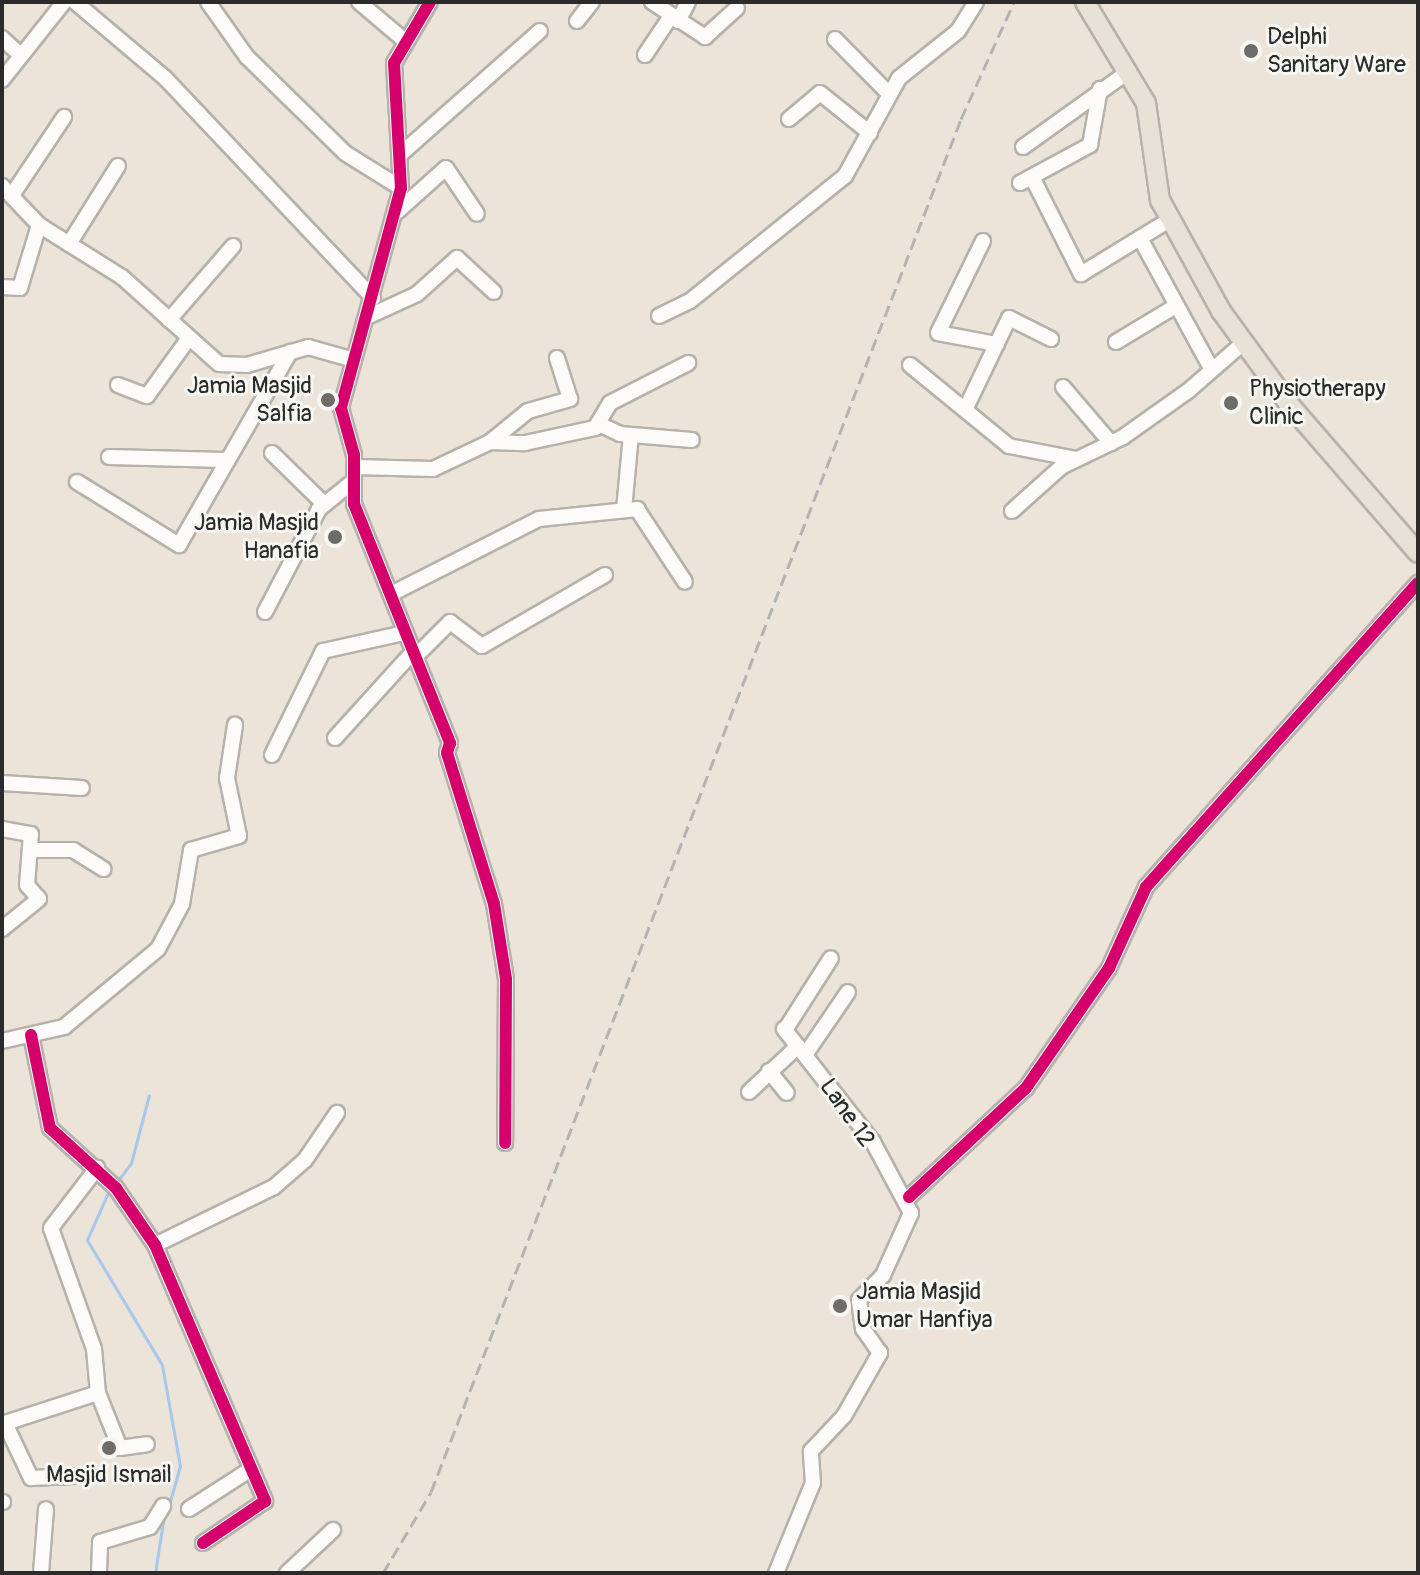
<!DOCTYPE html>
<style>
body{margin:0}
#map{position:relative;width:1420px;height:1575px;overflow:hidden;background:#ece4d8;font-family:Pangolin,sans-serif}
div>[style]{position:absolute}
.stream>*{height:3px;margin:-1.5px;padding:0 1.5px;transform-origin:1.5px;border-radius:1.5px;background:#a7c7ec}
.roads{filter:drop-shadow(2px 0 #b6b1aa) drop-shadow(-2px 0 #b6b1aa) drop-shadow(0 2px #b6b1aa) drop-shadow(0 -2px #b6b1aa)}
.minor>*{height:14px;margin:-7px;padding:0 7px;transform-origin:7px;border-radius:7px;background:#fcfbf9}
.major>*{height:18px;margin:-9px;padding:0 9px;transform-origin:9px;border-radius:9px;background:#e8e1d5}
.rail>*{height:3px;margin-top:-1.5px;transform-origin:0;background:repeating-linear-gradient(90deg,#b4b3b1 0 12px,transparent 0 18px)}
.cycleway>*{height:12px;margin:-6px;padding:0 6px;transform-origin:6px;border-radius:6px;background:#d6006c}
.dots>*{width:22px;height:22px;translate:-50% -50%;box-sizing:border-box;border:4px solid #f6f6f2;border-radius:50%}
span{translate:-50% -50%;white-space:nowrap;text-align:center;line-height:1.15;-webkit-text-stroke:6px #f6f6f2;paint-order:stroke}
.poi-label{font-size:24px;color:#2b2b2b}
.left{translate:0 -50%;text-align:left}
.right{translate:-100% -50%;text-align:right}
.street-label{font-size:24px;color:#2b2b2b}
.frame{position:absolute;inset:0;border:4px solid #2b2b2b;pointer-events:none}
</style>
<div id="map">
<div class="stream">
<div style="left:116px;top:1183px;width:25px;rotate:-53deg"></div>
<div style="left:131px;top:1163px;width:70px;rotate:-75.2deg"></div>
<div style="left:110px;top:1188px;width:57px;rotate:113.9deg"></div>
<div style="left:87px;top:1240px;width:146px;rotate:59deg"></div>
<div style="left:162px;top:1365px;width:103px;rotate:79.9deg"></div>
<div style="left:180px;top:1466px;width:41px;rotate:105.8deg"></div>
<div style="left:155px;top:1573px;width:59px;rotate:-81.2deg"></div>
</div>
<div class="roads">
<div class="minor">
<div style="left:75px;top:2px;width:118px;rotate:40.2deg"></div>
<div style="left:165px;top:78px;width:303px;rotate:46.6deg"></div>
<div style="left:208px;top:2px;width:67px;rotate:54.7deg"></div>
<div style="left:247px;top:57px;width:137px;rotate:44.4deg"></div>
<div style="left:345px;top:153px;width:66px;rotate:32deg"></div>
<div style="left:359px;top:2px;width:59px;rotate:40.2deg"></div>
<div style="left:430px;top:2px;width:71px;rotate:120.5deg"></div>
<div style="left:394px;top:63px;width:125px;rotate:86.8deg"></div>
<div style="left:401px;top:188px;width:228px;rotate:105.3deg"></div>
<div style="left:341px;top:408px;width:49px;rotate:74.5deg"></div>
<div style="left:354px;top:455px;width:49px;rotate:90deg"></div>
<div style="left:354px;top:504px;width:258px;rotate:68.1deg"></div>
<div style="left:450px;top:743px;width:10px;rotate:107deg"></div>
<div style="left:447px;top:753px;width:158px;rotate:72.7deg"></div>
<div style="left:494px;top:904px;width:76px;rotate:80.9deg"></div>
<div style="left:506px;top:979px;width:164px;rotate:90.3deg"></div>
<div style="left:652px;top:2px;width:64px;rotate:33.4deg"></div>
<div style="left:705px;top:37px;width:43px;rotate:-42.2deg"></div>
<div style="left:577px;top:21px;width:24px;rotate:-52deg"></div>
<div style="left:678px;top:21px;width:21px;rotate:-62deg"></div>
<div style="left:2px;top:38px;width:26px;rotate:43deg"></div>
<div style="left:835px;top:39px;width:77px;rotate:45.5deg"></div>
<div style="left:645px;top:55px;width:47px;rotate:-56.3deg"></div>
<div style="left:2px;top:80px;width:100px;rotate:-51.5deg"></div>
<div style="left:789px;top:119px;width:40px;rotate:-40deg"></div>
<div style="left:820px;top:93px;width:64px;rotate:38.7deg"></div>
<div style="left:1023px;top:147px;width:130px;rotate:-35.6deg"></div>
<div style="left:402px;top:153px;width:184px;rotate:-41.5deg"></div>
<div style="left:1032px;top:177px;width:109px;rotate:63.2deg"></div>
<div style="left:1081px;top:274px;width:103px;rotate:-31.5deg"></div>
<div style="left:1020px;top:183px;width:80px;rotate:-28.5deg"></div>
<div style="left:1090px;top:145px;width:57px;rotate:-79.9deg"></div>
<div style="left:2px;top:186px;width:54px;rotate:46.5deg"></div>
<div style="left:39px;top:225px;width:98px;rotate:32.1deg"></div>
<div style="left:122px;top:277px;width:130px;rotate:41.9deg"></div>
<div style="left:219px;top:364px;width:28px;rotate:2deg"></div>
<div style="left:247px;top:365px;width:64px;rotate:-16.4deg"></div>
<div style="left:308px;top:347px;width:48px;rotate:15.8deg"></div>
<div style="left:12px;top:195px;width:94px;rotate:-56.3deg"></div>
<div style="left:398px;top:211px;width:64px;rotate:-41.9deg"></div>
<div style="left:446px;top:168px;width:55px;rotate:56deg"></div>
<div style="left:1140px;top:238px;width:150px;rotate:61.4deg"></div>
<div style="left:983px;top:241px;width:102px;rotate:116.1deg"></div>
<div style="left:938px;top:333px;width:60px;rotate:10.6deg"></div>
<div style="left:69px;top:244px;width:92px;rotate:-57.9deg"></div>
<div style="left:2px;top:287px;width:18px;rotate:3deg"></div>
<div style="left:20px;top:288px;width:66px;rotate:-73.2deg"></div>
<div style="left:659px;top:316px;width:34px;rotate:-26deg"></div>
<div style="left:690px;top:301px;width:199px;rotate:-38.9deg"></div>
<div style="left:845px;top:176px;width:112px;rotate:-61.1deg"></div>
<div style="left:899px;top:78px;width:75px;rotate:-38.5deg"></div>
<div style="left:958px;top:31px;width:34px;rotate:-58deg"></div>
<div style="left:367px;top:317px;width:55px;rotate:-24.7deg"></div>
<div style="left:417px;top:294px;width:54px;rotate:-42deg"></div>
<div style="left:457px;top:258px;width:50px;rotate:42.6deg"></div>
<div style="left:169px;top:320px;width:98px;rotate:-49.1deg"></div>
<div style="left:1116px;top:342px;width:68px;rotate:-31.1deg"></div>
<div style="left:910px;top:365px;width:128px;rotate:39.3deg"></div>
<div style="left:1009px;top:446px;width:68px;rotate:11deg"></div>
<div style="left:118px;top:385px;width:31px;rotate:21deg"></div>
<div style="left:147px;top:396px;width:68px;rotate:-54deg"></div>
<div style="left:1063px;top:387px;width:74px;rotate:49.4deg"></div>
<div style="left:965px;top:410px;width:102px;rotate:-64.4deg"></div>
<div style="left:1009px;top:318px;width:47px;rotate:26.6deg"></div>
<div style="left:601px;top:425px;width:21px;rotate:25deg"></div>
<div style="left:620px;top:434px;width:72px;rotate:4.8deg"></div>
<div style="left:490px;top:442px;width:35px;rotate:2deg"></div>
<div style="left:525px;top:443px;width:72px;rotate:-12.1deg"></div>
<div style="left:595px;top:428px;width:29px;rotate:-59deg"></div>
<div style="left:610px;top:403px;width:88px;rotate:-27.1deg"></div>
<div style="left:272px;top:453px;width:73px;rotate:44.4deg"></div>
<div style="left:109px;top:457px;width:116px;rotate:1.5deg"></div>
<div style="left:354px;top:467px;width:79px;rotate:1.5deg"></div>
<div style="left:433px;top:469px;width:63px;rotate:-25.3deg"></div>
<div style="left:490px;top:442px;width:49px;rotate:-39.2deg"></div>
<div style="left:528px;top:411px;width:44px;rotate:-15.9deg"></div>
<div style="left:570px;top:399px;width:43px;rotate:-107.6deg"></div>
<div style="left:77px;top:482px;width:120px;rotate:31.7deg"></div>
<div style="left:179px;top:545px;width:223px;rotate:-60.1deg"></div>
<div style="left:624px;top:510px;width:75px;rotate:-84.7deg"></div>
<div style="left:1012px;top:511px;width:66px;rotate:-41.9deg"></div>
<div style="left:1061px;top:467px;width:69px;rotate:-25.8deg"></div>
<div style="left:1123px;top:437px;width:80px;rotate:-35.3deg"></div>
<div style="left:1188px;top:391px;width:72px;rotate:-41deg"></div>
<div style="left:393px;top:593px;width:164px;rotate:-26.9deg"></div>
<div style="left:539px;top:519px;width:99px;rotate:-5.8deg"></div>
<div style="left:637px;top:509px;width:87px;rotate:56.7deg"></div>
<div style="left:265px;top:612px;width:116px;rotate:-62.3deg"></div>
<div style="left:319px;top:509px;width:41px;rotate:-39.1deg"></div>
<div style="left:414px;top:658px;width:51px;rotate:-45deg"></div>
<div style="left:450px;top:622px;width:40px;rotate:37deg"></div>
<div style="left:482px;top:646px;width:142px;rotate:-30deg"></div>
<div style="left:335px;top:738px;width:115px;rotate:-47.8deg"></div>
<div style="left:272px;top:755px;width:116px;rotate:-63.9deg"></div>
<div style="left:323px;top:651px;width:83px;rotate:-12.5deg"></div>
<div style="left:2px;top:783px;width:80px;rotate:3.6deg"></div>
<div style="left:2px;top:829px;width:29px;rotate:10deg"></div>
<div style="left:31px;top:834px;width:51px;rotate:94.5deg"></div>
<div style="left:27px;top:885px;width:18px;rotate:49deg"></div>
<div style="left:39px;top:899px;width:48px;rotate:141deg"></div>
<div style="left:30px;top:850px;width:43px"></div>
<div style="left:73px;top:850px;width:36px;rotate:32deg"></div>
<div style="left:785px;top:1030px;width:85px;rotate:-57.4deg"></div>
<div style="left:31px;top:1035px;width:95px;rotate:78.5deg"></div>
<div style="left:50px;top:1128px;width:89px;rotate:42.3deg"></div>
<div style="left:116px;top:1188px;width:69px;rotate:55.6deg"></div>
<div style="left:155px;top:1245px;width:279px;rotate:66.7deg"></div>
<div style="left:265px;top:1501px;width:75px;rotate:145.9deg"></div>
<div style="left:2px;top:1041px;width:64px;rotate:-12.7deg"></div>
<div style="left:64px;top:1027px;width:122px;rotate:-39.7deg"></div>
<div style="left:158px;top:949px;width:51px;rotate:-61.9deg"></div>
<div style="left:182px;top:904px;width:55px;rotate:-80.5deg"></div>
<div style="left:191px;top:850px;width:50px;rotate:-16.3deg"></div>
<div style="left:239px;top:836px;width:59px;rotate:-101.7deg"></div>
<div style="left:227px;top:778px;width:54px;rotate:-81.4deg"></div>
<div style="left:805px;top:1055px;width:76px;rotate:-55.7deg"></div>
<div style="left:769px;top:1071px;width:28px;rotate:51deg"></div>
<div style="left:749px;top:1092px;width:67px;rotate:-43.2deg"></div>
<div style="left:909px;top:1197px;width:160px;rotate:-43deg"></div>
<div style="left:1026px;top:1088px;width:146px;rotate:-55.3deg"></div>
<div style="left:1109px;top:968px;width:89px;rotate:-65.4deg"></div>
<div style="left:1146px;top:887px;width:408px;rotate:-48.2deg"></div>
<div style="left:155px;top:1245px;width:132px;rotate:-26deg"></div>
<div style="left:274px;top:1187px;width:41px;rotate:-41.1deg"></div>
<div style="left:305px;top:1160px;width:57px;rotate:-55.8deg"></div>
<div style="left:98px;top:1393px;width:59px;rotate:68.2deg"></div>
<div style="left:120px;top:1448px;width:27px;rotate:-8deg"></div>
<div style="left:5px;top:1423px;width:61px;rotate:64.7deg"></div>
<div style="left:31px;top:1478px;width:42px;rotate:-2.7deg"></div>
<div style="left:2px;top:1424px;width:101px;rotate:-17.9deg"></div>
<div style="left:98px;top:1393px;width:44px;rotate:-95.2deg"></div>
<div style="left:94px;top:1349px;width:128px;rotate:-109.6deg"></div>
<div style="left:51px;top:1228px;width:76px;rotate:-52.5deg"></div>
<div style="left:2px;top:1502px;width:1px"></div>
<div style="left:189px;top:1509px;width:74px;rotate:-32.8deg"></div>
<div style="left:41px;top:1573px;width:64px;rotate:-85.5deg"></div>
<div style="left:99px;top:1573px;width:31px;rotate:-88deg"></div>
<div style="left:100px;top:1542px;width:52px;rotate:-16.7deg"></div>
<div style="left:150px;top:1527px;width:25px;rotate:-58deg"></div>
<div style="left:287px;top:1573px;width:63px;rotate:-43.1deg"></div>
<div style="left:776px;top:1573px;width:97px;rotate:-67.7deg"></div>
<div style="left:813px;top:1483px;width:32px;rotate:-94deg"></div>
<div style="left:811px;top:1451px;width:48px;rotate:-46.7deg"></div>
<div style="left:844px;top:1416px;width:73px;rotate:-60.3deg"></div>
<div style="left:880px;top:1353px;width:29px;rotate:-125deg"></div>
<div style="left:863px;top:1329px;width:29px;rotate:-98deg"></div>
<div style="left:859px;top:1300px;width:35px;rotate:-46deg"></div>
<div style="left:883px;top:1275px;width:68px;rotate:-65.7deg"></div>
<div style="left:911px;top:1213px;width:81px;rotate:-118.2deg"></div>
<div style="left:873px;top:1142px;width:144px;rotate:-128.2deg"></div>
</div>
<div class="major">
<div style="left:1085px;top:2px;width:118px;rotate:58.9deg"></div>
<div style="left:1146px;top:103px;width:98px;rotate:81.8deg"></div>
<div style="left:1160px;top:200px;width:127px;rotate:61.2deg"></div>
<div style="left:1221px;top:311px;width:114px;rotate:53.9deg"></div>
<div style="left:1288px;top:403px;width:198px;rotate:49.1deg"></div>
</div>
</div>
<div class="rail">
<div style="left:383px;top:1573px;width:94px;rotate:-59.3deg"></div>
<div style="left:431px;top:1492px;width:1472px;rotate:-68.89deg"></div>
<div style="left:961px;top:119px;width:128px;rotate:-65.6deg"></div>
</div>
<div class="cycleway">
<div style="left:430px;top:2px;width:71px;rotate:120.5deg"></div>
<div style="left:394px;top:63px;width:125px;rotate:86.8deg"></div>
<div style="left:401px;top:188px;width:228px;rotate:105.3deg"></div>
<div style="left:341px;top:408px;width:49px;rotate:74.5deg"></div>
<div style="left:354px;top:455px;width:49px;rotate:90deg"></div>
<div style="left:354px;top:504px;width:258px;rotate:68.1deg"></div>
<div style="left:450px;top:743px;width:10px;rotate:107deg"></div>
<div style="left:447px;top:753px;width:158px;rotate:72.7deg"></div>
<div style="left:494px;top:904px;width:76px;rotate:80.9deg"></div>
<div style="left:506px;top:979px;width:164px;rotate:90.3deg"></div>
<div style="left:31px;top:1035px;width:95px;rotate:78.5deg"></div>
<div style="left:50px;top:1128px;width:89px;rotate:42.3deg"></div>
<div style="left:116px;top:1188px;width:69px;rotate:55.6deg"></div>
<div style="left:155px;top:1245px;width:279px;rotate:66.7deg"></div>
<div style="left:265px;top:1501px;width:75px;rotate:145.9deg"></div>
<div style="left:909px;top:1197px;width:160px;rotate:-43deg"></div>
<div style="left:1026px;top:1088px;width:146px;rotate:-55.3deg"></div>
<div style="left:1109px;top:968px;width:89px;rotate:-65.4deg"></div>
<div style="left:1146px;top:887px;width:408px;rotate:-48.2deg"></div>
</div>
<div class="dots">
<div style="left:1251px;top:51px;background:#6f6c68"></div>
<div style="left:328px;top:400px;background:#6f6c68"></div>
<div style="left:1231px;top:403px;background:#6f6c68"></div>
<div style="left:335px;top:537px;background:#6f6c68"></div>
<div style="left:840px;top:1306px;background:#6f6c68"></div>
<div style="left:109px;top:1448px;background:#6f6c68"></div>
</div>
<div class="poi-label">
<span class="left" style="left:1267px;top:51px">Delphi<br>Sanitary Ware</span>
<span class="right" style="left:312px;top:400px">Jamia Masjid<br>Salfia</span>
<span class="left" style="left:1249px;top:403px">Physiotherapy<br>Clinic</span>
<span class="right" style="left:319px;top:537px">Jamia Masjid<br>Hanafia</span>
<span class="left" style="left:856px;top:1306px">Jamia Masjid<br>Umar Hanfiya</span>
<span style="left:109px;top:1475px">Masjid Ismail</span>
</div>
<div class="street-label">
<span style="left:847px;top:1113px;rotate:55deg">Lane 12</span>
</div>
<div class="frame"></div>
</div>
